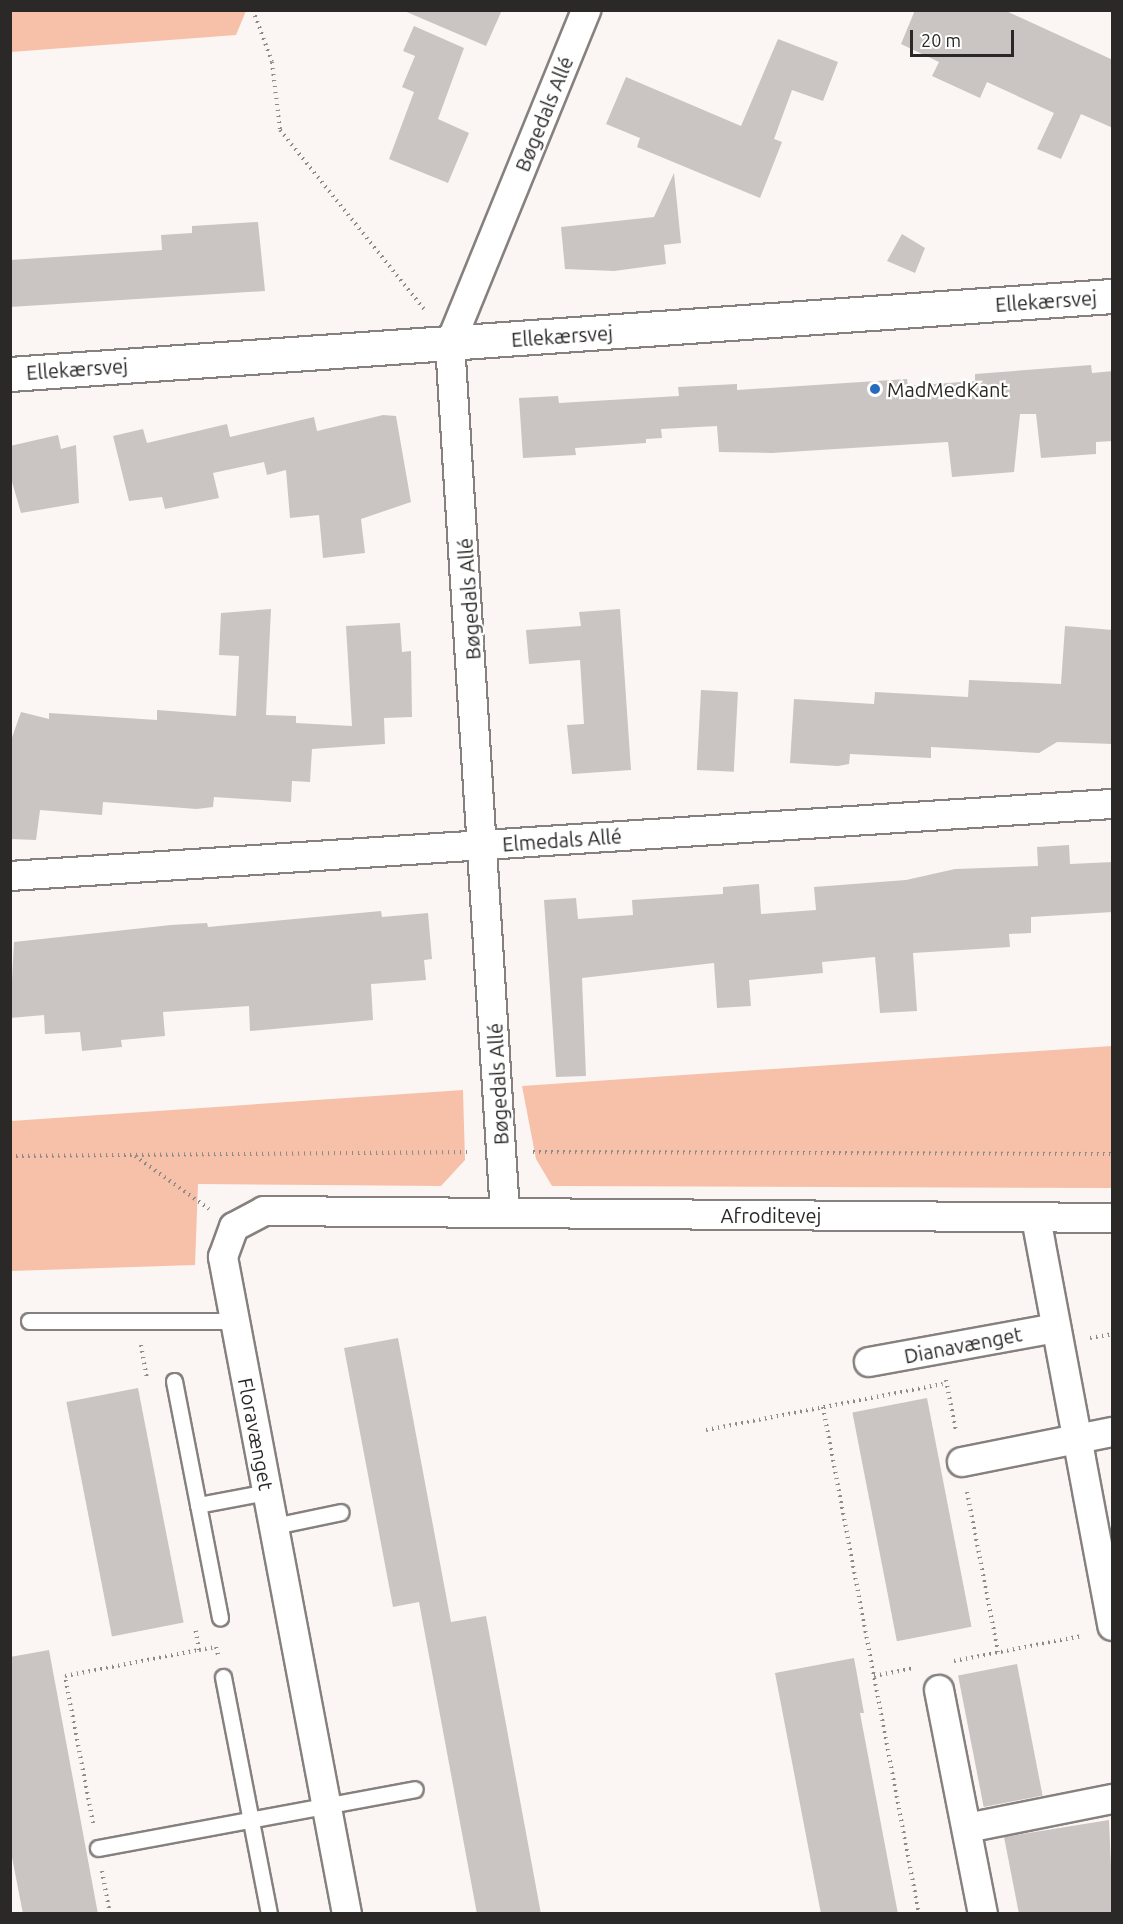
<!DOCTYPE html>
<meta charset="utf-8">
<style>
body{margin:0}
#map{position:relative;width:1123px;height:1924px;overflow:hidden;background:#fbf6f3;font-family:Ubuntu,sans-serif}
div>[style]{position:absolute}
.green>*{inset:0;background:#f7c1a9}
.building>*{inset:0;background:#cac5c2;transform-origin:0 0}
.path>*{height:4px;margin-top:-2px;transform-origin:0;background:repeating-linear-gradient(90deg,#8d8a88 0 1.5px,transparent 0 6px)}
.roads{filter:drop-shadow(2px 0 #86817e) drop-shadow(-2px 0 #86817e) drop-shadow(0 2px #86817e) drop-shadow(0 -2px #86817e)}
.service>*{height:15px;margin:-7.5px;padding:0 7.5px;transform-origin:7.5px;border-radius:7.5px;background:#fff}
.minor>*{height:28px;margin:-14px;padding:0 14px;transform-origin:14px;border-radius:14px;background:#fff}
.tertiary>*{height:33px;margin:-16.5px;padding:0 16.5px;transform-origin:16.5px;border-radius:16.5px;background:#fff}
.dots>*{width:16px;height:16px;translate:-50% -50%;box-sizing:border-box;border:3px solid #fff;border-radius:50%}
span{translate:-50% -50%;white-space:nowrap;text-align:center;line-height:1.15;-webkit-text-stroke:4.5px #fff;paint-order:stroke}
.street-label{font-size:20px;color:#2b2928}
.poi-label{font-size:20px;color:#2b2928}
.left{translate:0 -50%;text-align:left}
.frame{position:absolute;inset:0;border:12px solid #2b2928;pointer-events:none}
.scale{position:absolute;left:910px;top:30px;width:104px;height:27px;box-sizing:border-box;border:3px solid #2b2928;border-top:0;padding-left:8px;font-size:18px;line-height:21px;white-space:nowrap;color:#2b2928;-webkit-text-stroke:4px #fff;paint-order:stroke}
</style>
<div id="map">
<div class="green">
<div style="clip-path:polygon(11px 10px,246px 10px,246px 11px,236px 35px,11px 52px)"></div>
<div style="clip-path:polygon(1112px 1046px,1112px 1188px,552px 1186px,536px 1159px,522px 1086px)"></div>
<div style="clip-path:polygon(463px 1090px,465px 1160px,441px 1186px,198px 1184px,195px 1265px,11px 1271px,11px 1121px)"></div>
</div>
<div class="building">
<div style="clip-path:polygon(402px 10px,502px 10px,486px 46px)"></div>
<div style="clip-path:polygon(915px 10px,1004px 10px,1113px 60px,1113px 128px,1081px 114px,1061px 159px,1037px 149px,1054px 113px,987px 82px,980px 98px,932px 76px,939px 62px,901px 44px)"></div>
<div style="clip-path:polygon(414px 26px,464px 48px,438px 119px,469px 133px,448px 183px,389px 159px,414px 92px,402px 87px,415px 56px,403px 51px)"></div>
<div style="clip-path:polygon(778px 39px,838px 62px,823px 101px,792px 90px,774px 139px,782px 142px,760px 198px,637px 147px,640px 138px,606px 124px,626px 77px,741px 126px)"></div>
<div style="clip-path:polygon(674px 173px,681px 243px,664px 245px,666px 264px,614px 271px,565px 269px,561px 227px,654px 217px)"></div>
<div style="clip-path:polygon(258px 222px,265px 291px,10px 307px,10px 260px,162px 250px,161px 235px,192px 233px,192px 226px)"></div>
<div style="clip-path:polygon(902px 234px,925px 248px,915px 273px,887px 261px)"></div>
<div style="clip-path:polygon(1091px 365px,1092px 373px,1113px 371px,1113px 441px,1096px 442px,1096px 454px,1041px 458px,1036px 414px,1020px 414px,1014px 472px,952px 477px,948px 442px,772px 453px,719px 452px,717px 426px,661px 429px,662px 438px,646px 439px,646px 443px,575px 448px,576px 455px,523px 458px,519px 398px,558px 396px,559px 403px,679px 396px,678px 387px,737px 384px,737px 390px,907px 379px,908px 386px,975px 381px,975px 374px)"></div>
<div style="clip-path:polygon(383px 415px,396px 416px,411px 502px,361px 519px,365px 553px,323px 558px,319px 515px,290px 518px,286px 470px,267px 475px,264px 462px,213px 473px,219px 498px,165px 509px,162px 497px,129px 501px,113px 436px,143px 429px,147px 443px,227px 424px,230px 437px,314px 417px,317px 431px)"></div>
<div style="clip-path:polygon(58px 435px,61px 449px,76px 445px,79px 503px,21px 513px,10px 475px,10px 446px)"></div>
<div style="clip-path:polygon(271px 609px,266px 715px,296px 716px,296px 723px,352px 726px,346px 626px,400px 623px,402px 652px,411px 651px,412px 717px,384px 718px,385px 744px,312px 749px,310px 782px,292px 781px,291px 802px,214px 797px,213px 807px,197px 809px,103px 802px,102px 815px,40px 810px,36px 840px,10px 839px,10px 743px,21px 712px,49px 719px,49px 713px,157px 720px,157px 710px,236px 716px,239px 656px,219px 655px,221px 613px)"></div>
<div style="clip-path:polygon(620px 609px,631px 770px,572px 774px,567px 725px,584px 724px,580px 660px,529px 664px,526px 630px,581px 626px,579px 612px)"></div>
<div style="clip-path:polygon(1065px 626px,1113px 630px,1113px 744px,1057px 742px,1039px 753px,931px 747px,931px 758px,850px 754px,849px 764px,838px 766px,790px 763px,794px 699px,874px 704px,875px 692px,968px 697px,969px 680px,1061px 684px)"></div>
<div style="left:701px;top:690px;width:37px;height:80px;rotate:3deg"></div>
<div style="clip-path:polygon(1069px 845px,1070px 864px,1113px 862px,1113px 912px,1031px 917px,1031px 933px,1009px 934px,1010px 947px,913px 953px,917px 1011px,880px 1013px,875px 957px,822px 962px,823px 973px,749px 980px,751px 1006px,717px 1008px,714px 963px,582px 978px,586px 1076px,556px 1077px,544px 900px,576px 898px,578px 919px,633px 915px,632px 900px,723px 894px,723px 887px,759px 884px,761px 914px,816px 910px,814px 887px,906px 880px,955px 869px,1038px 866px,1037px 847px)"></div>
<div style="clip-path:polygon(381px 911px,382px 917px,428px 913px,432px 959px,424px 960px,426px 980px,371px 984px,373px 1020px,250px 1031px,249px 1006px,163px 1012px,165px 1036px,121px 1040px,122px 1047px,82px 1051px,80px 1032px,45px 1034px,44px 1015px,10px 1018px,14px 942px,171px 925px,207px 923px,208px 927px)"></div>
<div style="clip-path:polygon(398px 1338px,451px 1622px,486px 1616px,541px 1914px,477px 1914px,419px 1602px,393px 1607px,344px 1348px)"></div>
<div style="left:138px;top:1388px;width:239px;height:73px;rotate:79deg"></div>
<div style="left:927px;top:1398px;width:233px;height:76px;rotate:79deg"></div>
<div style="clip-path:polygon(49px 1650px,98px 1914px,23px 1914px,10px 1847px,10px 1657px)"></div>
<div style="clip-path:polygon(854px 1658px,864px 1713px,860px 1713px,898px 1914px,821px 1914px,775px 1673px)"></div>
<div style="left:1017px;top:1664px;width:134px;height:60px;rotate:79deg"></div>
<div style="clip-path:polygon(1109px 1820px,1113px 1914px,1019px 1914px,1004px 1837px)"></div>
</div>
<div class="path">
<div style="left:253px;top:10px;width:55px;rotate:69.9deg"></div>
<div style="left:272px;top:62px;width:68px;rotate:83.3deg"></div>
<div style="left:280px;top:130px;width:230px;rotate:51.2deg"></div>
<div style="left:533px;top:1152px;width:579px;rotate:0.2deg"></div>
<div style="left:10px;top:1156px;width:459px;rotate:-0.5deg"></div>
<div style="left:135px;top:1156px;width:91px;rotate:35.6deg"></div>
<div style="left:1090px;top:1338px;width:22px;rotate:-10deg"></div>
<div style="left:141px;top:1345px;width:35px;rotate:80deg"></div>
<div style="left:946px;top:1380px;width:52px;rotate:78.9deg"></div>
<div style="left:823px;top:1407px;width:516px;rotate:79.28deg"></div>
<div style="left:706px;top:1430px;width:241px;rotate:-11deg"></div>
<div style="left:967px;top:1492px;width:163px;rotate:79deg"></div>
<div style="left:199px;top:1650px;width:17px;rotate:-10deg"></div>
<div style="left:216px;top:1647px;width:8px;rotate:76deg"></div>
<div style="left:954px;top:1661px;width:130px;rotate:-11.1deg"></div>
<div style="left:874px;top:1676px;width:41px;rotate:-11.3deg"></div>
<div style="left:93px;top:1823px;width:150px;rotate:-100.8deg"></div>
<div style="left:65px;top:1676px;width:136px;rotate:-11deg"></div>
<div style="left:199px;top:1650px;width:22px;rotate:-100deg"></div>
<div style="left:102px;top:1871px;width:44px;rotate:79.5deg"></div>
</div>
<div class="roads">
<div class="service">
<div style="left:29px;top:1321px;width:206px"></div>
<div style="left:174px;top:1381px;width:241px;rotate:79deg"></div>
<div style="left:198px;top:1505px;width:70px;rotate:-10.7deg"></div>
<div style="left:274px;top:1526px;width:68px;rotate:-11.8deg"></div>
<div style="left:223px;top:1677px;width:241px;rotate:79deg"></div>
<div style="left:98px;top:1848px;width:322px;rotate:-10.5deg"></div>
</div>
<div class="minor">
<div style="left:10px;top:876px;width:1104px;rotate:-3.74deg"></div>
<div style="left:505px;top:1213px;width:871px;rotate:-93.62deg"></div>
<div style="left:450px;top:344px;width:361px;rotate:-67.8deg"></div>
<div style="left:1036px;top:1218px;width:415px;rotate:79.4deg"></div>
<div style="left:869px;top:1362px;width:190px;rotate:-10.3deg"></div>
<div style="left:962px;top:1462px;width:153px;rotate:-11.3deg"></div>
<div style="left:939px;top:1690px;width:228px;rotate:78.9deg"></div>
<div style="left:967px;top:1828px;width:148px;rotate:-11.3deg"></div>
<div style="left:347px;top:1914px;width:669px;rotate:-100.69deg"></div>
<div style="left:223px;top:1257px;width:32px;rotate:-70deg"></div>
<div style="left:234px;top:1227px;width:34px;rotate:-28deg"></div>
<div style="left:264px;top:1211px;width:848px;rotate:0.47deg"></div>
</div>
<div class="tertiary">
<div style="left:10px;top:374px;width:1105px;rotate:-4.05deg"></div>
</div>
</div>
<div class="dots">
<div style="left:875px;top:389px;background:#276bbc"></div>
</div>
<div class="street-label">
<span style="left:544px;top:114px;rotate:-68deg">Bøgedals Allé</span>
<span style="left:1046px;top:301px;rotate:-4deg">Ellekærsvej</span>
<span style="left:562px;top:336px;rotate:-4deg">Ellekærsvej</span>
<span style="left:77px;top:369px;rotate:-4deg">Ellekærsvej</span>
<span style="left:469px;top:599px;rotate:-94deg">Bøgedals Allé</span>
<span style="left:562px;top:840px;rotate:-4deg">Elmedals Allé</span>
<span style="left:498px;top:1084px;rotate:-93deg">Bøgedals Allé</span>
<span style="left:771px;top:1215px">Afroditevej</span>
<span style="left:963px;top:1345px;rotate:-11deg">Dianavænget</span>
<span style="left:256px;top:1434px;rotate:79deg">Floravænget</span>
</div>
<div class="poi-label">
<span class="left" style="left:887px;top:389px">MadMedKant</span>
</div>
<div class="frame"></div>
<div class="scale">20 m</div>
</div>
